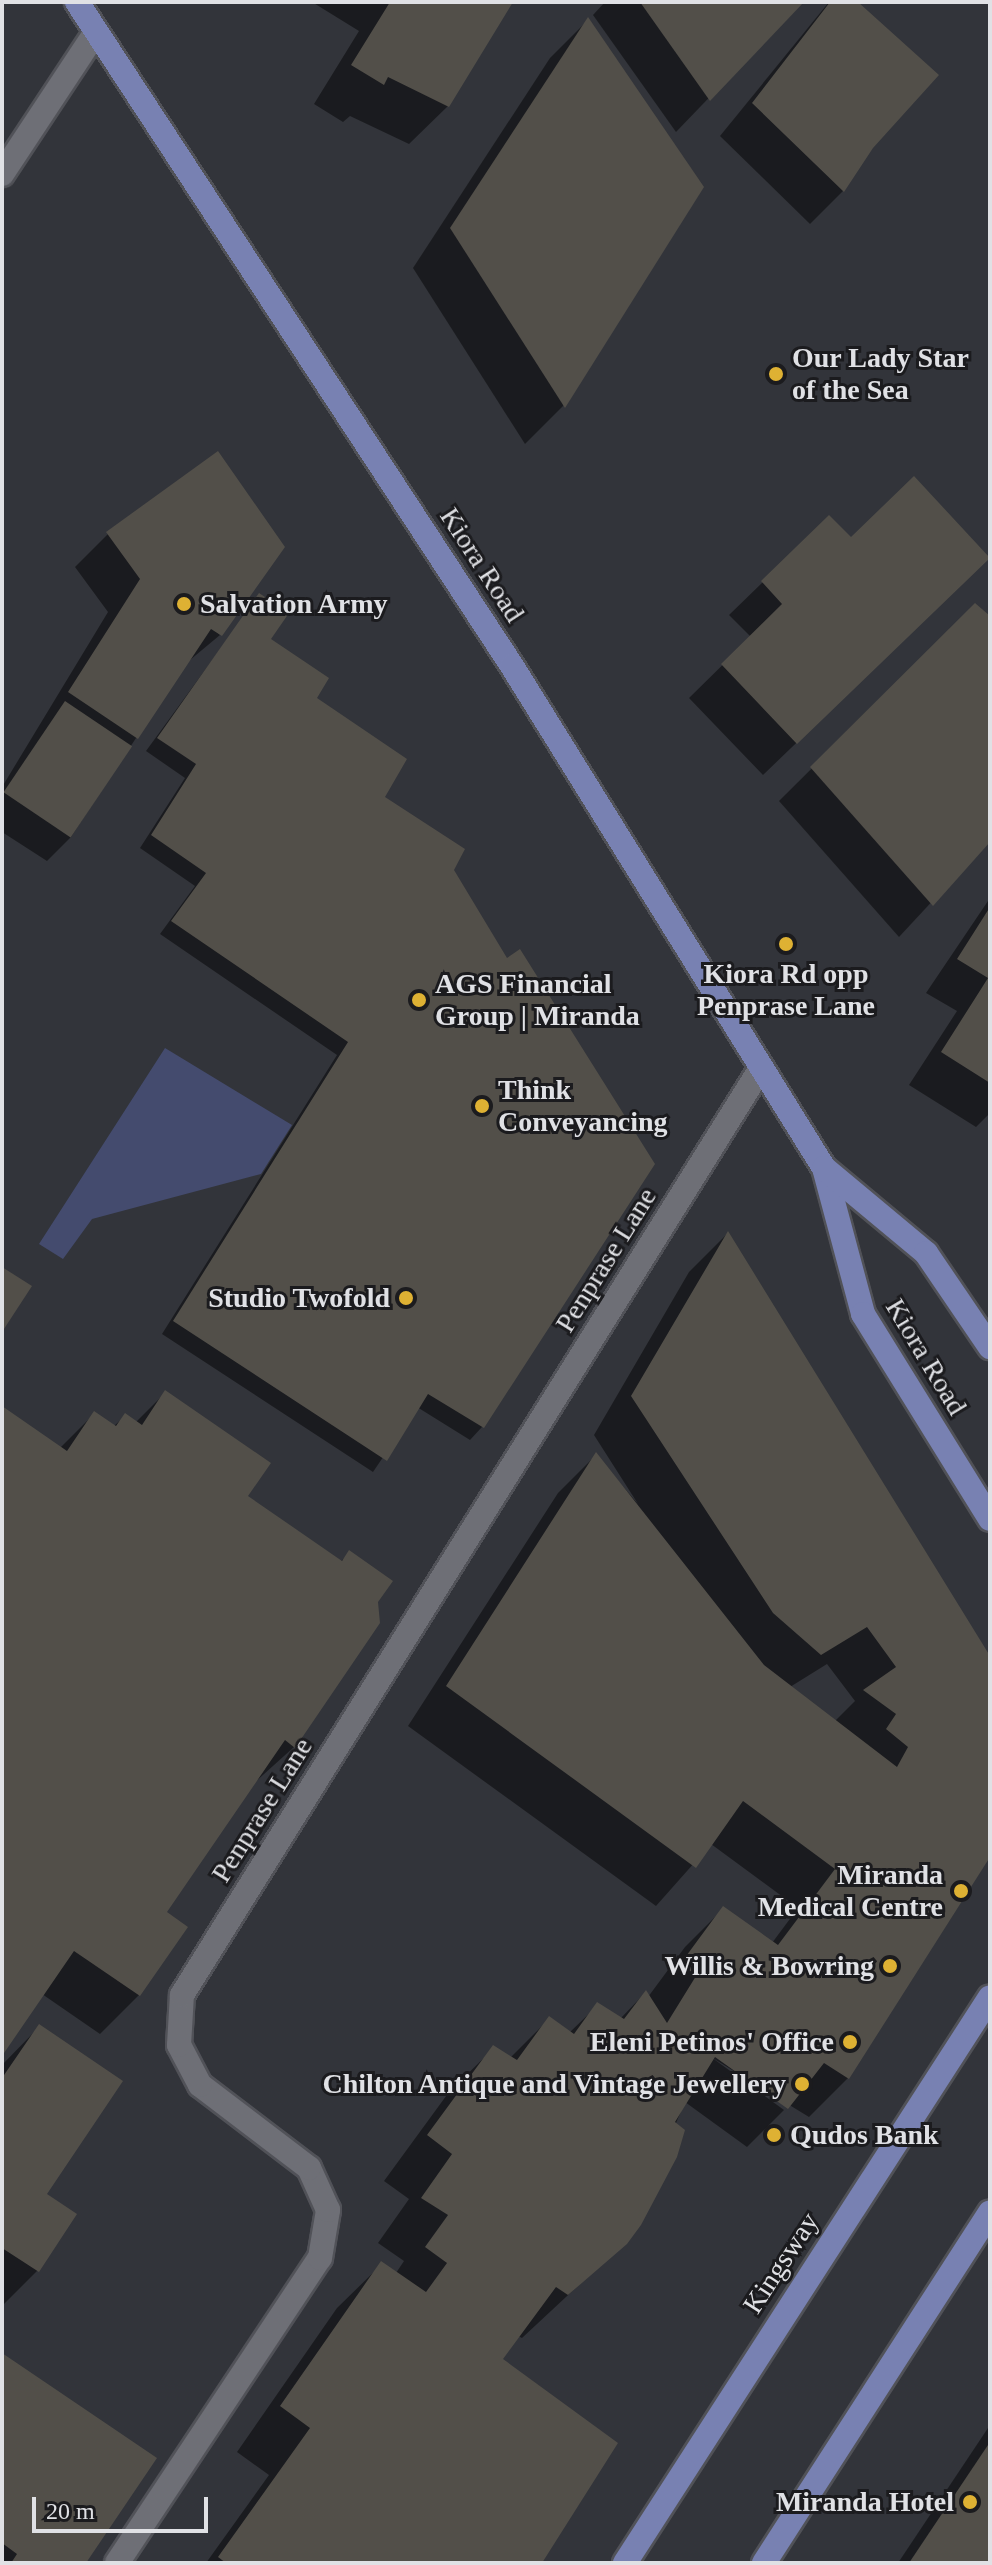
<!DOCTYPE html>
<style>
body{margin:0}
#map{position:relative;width:992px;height:2565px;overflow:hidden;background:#32343a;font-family:"Times New Roman",serif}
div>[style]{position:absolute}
.green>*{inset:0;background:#444b6e}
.shadow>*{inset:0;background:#0007}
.building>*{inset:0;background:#524f49;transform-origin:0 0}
.roads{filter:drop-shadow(2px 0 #515258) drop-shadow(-2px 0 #515258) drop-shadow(0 2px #515258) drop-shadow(0 -2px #515258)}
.minor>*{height:24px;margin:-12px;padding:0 12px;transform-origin:12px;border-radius:12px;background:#6e6f76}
.major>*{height:24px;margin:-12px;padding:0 12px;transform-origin:12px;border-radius:12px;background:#7881b2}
.dots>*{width:22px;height:22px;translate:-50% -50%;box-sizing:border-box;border:4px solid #1b1b1e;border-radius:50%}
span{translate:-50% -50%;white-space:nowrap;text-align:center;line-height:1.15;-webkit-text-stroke:6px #1b1b1e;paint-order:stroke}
.poi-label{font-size:28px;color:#e0e1e5;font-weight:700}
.left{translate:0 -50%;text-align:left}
.right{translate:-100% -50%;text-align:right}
.street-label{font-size:28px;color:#e0e1e5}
.frame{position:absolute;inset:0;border:4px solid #e0e1e5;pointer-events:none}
.scale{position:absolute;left:32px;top:2497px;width:176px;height:36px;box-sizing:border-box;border:4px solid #e0e1e5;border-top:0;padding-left:10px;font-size:24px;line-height:28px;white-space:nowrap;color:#e0e1e5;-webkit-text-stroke:6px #1b1b1e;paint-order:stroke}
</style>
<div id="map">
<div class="green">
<div style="clip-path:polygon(165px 1048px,292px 1125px,261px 1174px,92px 1219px,63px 1259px,39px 1244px)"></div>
</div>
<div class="shadow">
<div style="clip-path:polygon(312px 2px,511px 2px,448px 106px,409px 144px,350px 116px,343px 122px,314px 104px,359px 31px)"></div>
<div style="clip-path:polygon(605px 2px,801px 2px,676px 132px,593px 15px)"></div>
<div style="clip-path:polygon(829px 2px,855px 2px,871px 147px,843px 191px,810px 224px,720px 136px)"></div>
<div style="clip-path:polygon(588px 20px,702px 187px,563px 406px,525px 444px,413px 268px,550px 58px)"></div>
<div style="clip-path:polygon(829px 518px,851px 540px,955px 590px,763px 775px,689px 698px,751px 637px,729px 615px)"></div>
<div style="clip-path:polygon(108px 534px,220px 635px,184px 665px,71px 837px,47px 861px,2px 832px,2px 787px,108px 612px,75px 567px)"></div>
<div style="clip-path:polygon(259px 596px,268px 639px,382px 798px,452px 870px,507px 961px,652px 1164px,482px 1427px,470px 1440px,417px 1407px,373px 1472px,162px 1334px,337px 1055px,160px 934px,195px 886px,140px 848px,185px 778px,146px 751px)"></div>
<div style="clip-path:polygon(975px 606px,990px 619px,990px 839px,899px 937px,779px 801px)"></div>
<div style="clip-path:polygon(990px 898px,990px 1113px,976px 1127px,909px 1085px,957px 1011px,926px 993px)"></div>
<div style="clip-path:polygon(evenodd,727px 1234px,990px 1660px,990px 1854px,848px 2078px,809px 2117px,711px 2057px,784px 2110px,747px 2147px,685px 2102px,625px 2242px,522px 2338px,518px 2336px,500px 2360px,540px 2563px,206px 2563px,269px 2475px,237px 2452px,337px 2308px,382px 2264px,396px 2273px,404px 2261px,378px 2243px,409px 2199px,384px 2181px,449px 2092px,494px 2048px,510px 2058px,549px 2019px,569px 2033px,598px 2005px,620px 2019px,645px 1993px,648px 1997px,685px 1947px,723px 1909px,772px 1943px,798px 1908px,711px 1844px,656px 1906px,408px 1726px,558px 1493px,596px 1455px,638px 1504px,594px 1435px,689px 1272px,727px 1234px,827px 1664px,855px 1701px,834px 1722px,790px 1687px,827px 1664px)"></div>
<div style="clip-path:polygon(165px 1393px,245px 1497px,340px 1562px,350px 1553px,376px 1602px,294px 1747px,253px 1784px,165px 1913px,139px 1995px,100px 2034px,42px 1994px,2px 2052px,2px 1408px,60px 1448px,94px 1414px,114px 1426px,125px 1416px,135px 1423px)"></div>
<div style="clip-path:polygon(39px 2027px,45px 2194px,74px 2214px,37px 2271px,4px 2304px,2px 2065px)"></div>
<div style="clip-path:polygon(2px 2356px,83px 2563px,2px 2563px)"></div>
<div style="clip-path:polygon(990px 2425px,990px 2563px,898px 2563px)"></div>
</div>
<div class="building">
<div style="clip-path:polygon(390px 2px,513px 2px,449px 107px,388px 77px,384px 85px,351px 65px)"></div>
<div style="clip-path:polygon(640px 2px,804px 2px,710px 101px)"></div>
<div style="clip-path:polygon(830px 2px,858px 2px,939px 75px,873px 148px,844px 192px,752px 103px)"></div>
<div style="clip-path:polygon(588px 17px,704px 187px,565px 408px,450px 228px)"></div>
<div style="clip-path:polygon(218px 451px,285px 547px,222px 636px,211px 629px,138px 739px,68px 692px,140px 579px,106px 532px)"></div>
<div style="clip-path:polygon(914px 476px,990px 558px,797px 744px,721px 664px,782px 604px,761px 581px,829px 515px,851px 537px)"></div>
<div style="clip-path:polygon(259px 593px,289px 613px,271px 639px,329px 678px,317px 698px,407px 759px,385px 797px,465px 849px,454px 870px,507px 958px,520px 949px,655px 1164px,484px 1428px,428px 1394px,387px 1461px,173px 1321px,348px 1042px,171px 921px,206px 873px,151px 835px,196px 764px,157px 738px)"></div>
<div style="clip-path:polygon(975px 603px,990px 616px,990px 842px,933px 906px,810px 767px)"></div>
<div style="left:65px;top:701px;width:81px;height:110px;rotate:34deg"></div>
<div style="clip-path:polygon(990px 907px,990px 1083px,941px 1052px,988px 978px,957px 959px)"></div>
<div style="clip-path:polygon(728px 1231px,990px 1656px,990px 1857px,849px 2079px,824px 2063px,788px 2109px,715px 2057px,675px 2122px,685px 2130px,677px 2157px,641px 2225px,627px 2244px,568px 2295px,556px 2287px,503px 2359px,618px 2443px,542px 2563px,226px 2563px,218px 2557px,310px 2428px,280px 2406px,381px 2261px,426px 2292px,447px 2263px,425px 2247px,448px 2215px,421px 2198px,452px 2154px,427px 2135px,493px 2045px,517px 2060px,549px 2016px,574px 2034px,597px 2002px,624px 2019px,646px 1990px,667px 2023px,696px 1976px,681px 1963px,723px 1906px,778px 1945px,835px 1869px,743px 1801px,696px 1868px,446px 1686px,596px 1452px,764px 1665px,897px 1767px,908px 1747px,886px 1729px,896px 1714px,863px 1690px,896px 1667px,867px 1627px,821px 1655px,773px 1613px,631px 1396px)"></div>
<div style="clip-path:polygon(2px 1267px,32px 1286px,2px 1332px)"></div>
<div style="clip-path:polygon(165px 1390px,271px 1463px,248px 1496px,342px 1561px,349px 1550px,393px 1581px,378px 1602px,380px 1623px,295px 1748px,285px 1740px,167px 1912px,188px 1927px,140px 1996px,74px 1951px,2px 2056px,2px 1406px,67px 1451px,94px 1411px,116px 1426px,125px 1413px,142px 1425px)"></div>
<div style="clip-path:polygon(39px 2024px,123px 2081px,47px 2194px,77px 2214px,39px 2272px,2px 2248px,2px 2078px)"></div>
<div style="clip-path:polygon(2px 2353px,157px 2458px,86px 2563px,11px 2563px,17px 2554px,2px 2543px)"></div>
<div style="clip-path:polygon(990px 2442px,990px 2563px,909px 2563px)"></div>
</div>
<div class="roads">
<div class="minor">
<div style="left:2px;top:174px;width:170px;rotate:-56.5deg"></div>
<div style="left:117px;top:2563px;width:366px;rotate:-56.4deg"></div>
<div style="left:320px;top:2258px;width:49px;rotate:-80.5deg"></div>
<div style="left:328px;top:2210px;width:46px;rotate:-114.3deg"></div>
<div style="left:309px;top:2168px;width:137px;rotate:-142.7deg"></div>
<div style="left:200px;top:2085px;width:45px;rotate:-117.7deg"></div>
<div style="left:179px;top:2045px;width:50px;rotate:-86.6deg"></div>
<div style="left:182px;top:1995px;width:1093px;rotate:-58.01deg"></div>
</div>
<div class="major">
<div style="left:77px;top:2px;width:794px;rotate:56.77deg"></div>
<div style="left:512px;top:666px;width:591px;rotate:58.14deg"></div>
<div style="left:824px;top:1168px;width:151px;rotate:75deg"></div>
<div style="left:863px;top:1314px;width:241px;rotate:58.2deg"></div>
<div style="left:824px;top:1168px;width:133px;rotate:39.8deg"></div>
<div style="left:926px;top:1253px;width:114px;rotate:55.8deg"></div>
<div style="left:625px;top:2563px;width:673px;rotate:-57.18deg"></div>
<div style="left:764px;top:2563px;width:417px;rotate:-57.2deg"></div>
</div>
</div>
<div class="dots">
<div style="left:776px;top:374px;background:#deb133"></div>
<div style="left:184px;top:604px;background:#deb133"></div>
<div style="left:786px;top:944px;background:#deb133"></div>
<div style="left:419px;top:1000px;background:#deb133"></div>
<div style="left:482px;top:1106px;background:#deb133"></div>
<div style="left:406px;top:1298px;background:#deb133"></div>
<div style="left:961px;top:1891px;background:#deb133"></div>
<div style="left:890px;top:1966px;background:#deb133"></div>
<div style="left:850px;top:2042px;background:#deb133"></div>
<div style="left:802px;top:2084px;background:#deb133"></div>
<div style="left:774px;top:2135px;background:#deb133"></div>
<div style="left:970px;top:2502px;background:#deb133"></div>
</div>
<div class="poi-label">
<span class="left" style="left:792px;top:374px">Our Lady Star<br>of the Sea</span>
<span class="left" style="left:200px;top:604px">Salvation Army</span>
<span style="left:786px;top:990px">Kiora Rd opp<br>Penprase Lane</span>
<span class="left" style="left:435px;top:1000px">AGS Financial<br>Group | Miranda</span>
<span class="left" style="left:498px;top:1106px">Think<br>Conveyancing</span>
<span class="right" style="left:390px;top:1298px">Studio Twofold</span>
<span class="right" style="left:943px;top:1891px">Miranda<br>Medical Centre</span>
<span class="right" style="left:874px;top:1966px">Willis &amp; Bowring</span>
<span class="right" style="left:834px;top:2042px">Eleni Petinos' Office</span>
<span class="right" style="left:786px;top:2084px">Chilton Antique and Vintage Jewellery</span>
<span class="left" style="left:790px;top:2135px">Qudos Bank</span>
<span class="right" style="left:954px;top:2502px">Miranda Hotel</span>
</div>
<div class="street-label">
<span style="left:482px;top:565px;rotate:57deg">Kiora Road</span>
<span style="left:606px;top:1260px;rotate:-58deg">Penprase Lane</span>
<span style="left:926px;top:1357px;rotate:59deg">Kiora Road</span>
<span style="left:262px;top:1810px;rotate:-58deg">Penprase Lane</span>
<span style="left:781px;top:2263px;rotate:-57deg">Kingsway</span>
</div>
<div class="frame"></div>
<div class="scale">20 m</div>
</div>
